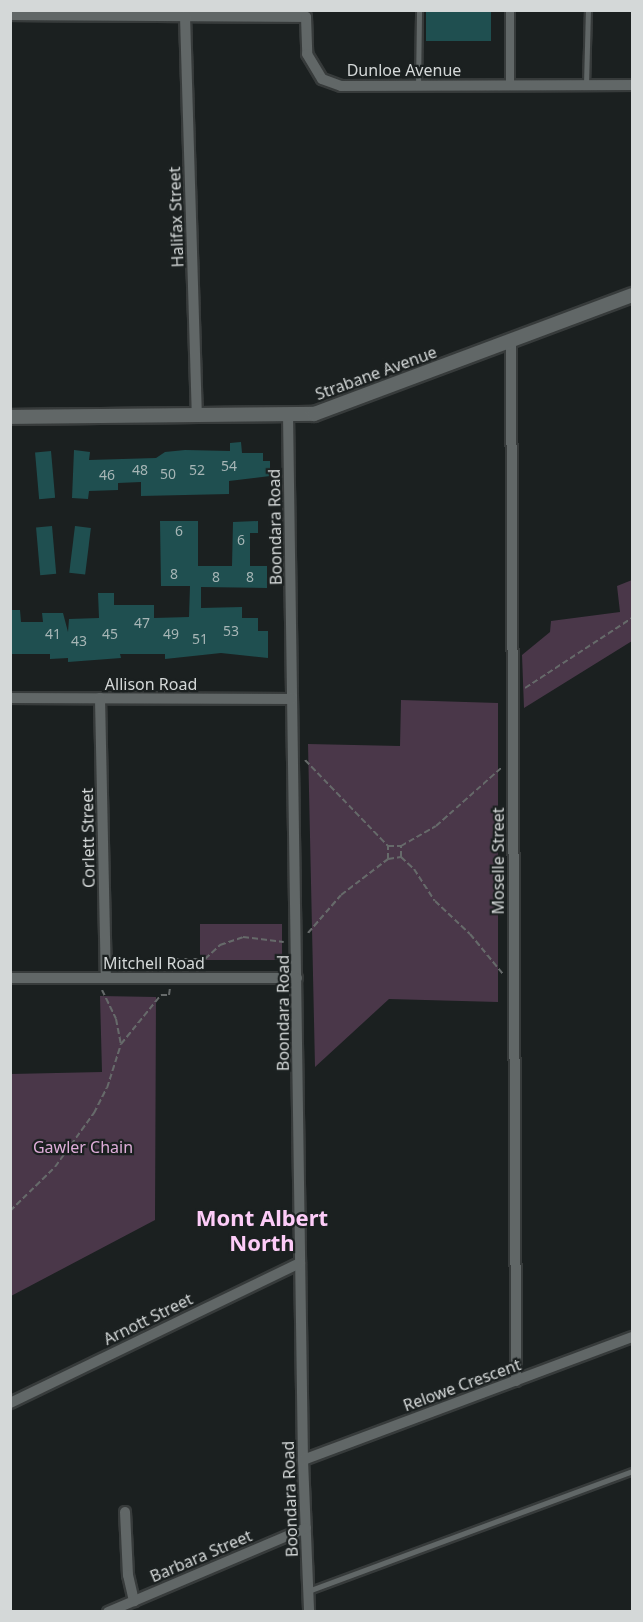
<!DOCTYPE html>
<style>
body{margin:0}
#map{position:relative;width:643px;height:1622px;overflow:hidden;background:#1b2020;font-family:"Noto Sans",sans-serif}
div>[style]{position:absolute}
.green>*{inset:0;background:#4a3749;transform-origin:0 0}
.building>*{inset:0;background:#1f4f50;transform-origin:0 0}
.path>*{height:2px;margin-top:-1px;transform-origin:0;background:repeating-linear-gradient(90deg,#666a6a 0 6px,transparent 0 9px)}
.roads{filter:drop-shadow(2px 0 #373b3b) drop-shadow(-2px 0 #373b3b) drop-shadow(0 2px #373b3b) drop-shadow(0 -2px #373b3b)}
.service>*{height:5px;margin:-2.5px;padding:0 2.5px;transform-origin:2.5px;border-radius:2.5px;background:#616767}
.pedestrian>*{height:8px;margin:-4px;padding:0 4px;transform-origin:4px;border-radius:4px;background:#616767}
.minor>*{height:10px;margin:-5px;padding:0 5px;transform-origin:5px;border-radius:5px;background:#616767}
.tertiary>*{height:14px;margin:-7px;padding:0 7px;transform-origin:7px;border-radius:7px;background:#616767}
span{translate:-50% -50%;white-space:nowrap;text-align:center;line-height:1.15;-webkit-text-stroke:4.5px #1b2020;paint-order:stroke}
.number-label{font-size:14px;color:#a7b6b6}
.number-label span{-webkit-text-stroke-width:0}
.street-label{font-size:16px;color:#d4d8d8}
.park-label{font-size:16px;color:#deadd9}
.district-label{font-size:22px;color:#fdccf8;font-weight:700}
.frame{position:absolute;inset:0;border:12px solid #d4d8d8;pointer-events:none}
</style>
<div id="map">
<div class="green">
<div style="clip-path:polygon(632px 580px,632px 641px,524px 708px,522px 655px,550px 632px,551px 621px,620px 612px,617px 586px)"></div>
<div style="clip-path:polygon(401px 700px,498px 703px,498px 1002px,389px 999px,315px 1067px,308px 744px,400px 746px)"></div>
<div style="left:282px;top:924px;width:36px;height:82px;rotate:90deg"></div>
<div style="clip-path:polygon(100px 996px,156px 997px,155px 1220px,11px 1296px,11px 1074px,102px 1072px)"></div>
</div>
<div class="building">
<div style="left:426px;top:10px;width:65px;height:31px"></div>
<div style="clip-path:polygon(241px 442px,242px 453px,263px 453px,263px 461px,270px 461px,270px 476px,229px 481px,229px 494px,141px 496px,141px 482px,118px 483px,118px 490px,89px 491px,88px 499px,72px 498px,74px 450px,90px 452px,89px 460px,156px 458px,165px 452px,185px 450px,230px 451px,230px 443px)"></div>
<div style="left:51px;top:451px;width:47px;height:16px;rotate:85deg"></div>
<div style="clip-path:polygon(160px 521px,198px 521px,198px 566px,232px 566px,233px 522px,258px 521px,258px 533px,250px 533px,250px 566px,267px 566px,267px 588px,201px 587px,201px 608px,242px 607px,242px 618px,258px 618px,258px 631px,268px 631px,268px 658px,221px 653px,165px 659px,165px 654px,120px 654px,121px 658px,68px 662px,68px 658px,50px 659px,50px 654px,10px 654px,10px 610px,20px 610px,21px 622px,43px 622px,42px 613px,63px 613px,68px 632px,69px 619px,99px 618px,98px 593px,114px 593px,114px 605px,154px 605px,154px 618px,189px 617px,190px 586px,161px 586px)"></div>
<div style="left:52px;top:526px;width:48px;height:16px;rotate:85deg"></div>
<div style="left:75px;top:526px;width:16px;height:47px;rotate:7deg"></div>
</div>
<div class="path">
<div style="left:525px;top:688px;width:128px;rotate:-33.2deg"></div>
<div style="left:305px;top:760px;width:120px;rotate:46deg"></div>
<div style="left:401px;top:857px;width:18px;rotate:43deg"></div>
<div style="left:414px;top:869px;width:38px;rotate:57deg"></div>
<div style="left:435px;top:901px;width:48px;rotate:43.3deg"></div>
<div style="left:470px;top:934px;width:52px;rotate:50.5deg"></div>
<div style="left:388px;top:859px;width:13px;rotate:-9deg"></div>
<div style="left:401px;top:857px;width:11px;rotate:-90deg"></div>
<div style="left:308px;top:933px;width:50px;rotate:-49deg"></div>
<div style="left:341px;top:895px;width:59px;rotate:-37.5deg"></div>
<div style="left:388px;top:859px;width:13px;rotate:-90deg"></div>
<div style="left:388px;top:846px;width:13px"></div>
<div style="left:401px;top:846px;width:40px;rotate:-29.7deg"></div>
<div style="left:436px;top:826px;width:87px;rotate:-41.7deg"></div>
<div style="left:173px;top:968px;width:9px;rotate:-77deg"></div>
<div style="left:175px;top:959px;width:30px"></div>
<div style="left:205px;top:959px;width:21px;rotate:-43deg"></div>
<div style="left:220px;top:945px;width:24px;rotate:-19deg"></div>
<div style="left:243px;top:937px;width:41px;rotate:7deg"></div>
<div style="left:102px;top:990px;width:32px;rotate:64deg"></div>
<div style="left:116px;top:1019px;width:25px;rotate:79deg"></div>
<div style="left:10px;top:1211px;width:63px;rotate:-44.4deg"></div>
<div style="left:55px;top:1167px;width:67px;rotate:-54.2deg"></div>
<div style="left:94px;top:1113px;width:28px;rotate:-63deg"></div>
<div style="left:107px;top:1088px;width:46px;rotate:-72.3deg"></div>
<div style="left:121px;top:1044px;width:63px;rotate:-50.8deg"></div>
<div style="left:161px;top:995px;width:8px"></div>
<div style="left:169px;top:995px;width:7px;rotate:-82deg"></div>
</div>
<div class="roads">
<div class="service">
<div style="left:586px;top:85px;width:75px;rotate:-88.5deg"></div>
<div style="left:418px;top:86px;width:76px;rotate:-89.2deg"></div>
<div style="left:308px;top:1591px;width:346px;rotate:-20.3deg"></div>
</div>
<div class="pedestrian">
<div style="left:510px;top:85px;width:75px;rotate:-90deg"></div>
</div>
<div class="minor">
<div style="left:10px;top:15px;width:296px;rotate:0.4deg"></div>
<div style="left:306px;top:17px;width:37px;rotate:88deg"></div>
<div style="left:307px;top:54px;width:29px;rotate:59deg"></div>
<div style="left:322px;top:79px;width:20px;rotate:20deg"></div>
<div style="left:341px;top:86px;width:291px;rotate:-0.2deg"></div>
<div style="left:185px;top:16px;width:400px;rotate:88.3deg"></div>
<div style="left:511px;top:341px;width:1040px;rotate:89.72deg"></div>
<div style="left:288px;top:414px;width:1046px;rotate:89.18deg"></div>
<div style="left:303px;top:1460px;width:152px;rotate:87.7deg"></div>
<div style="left:10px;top:698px;width:282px;rotate:0.2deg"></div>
<div style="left:100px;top:698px;width:280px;rotate:88.8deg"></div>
<div style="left:10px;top:978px;width:287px"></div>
<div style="left:10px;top:1403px;width:322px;rotate:-25.8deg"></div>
<div style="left:303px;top:1460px;width:351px;rotate:-20.5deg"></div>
<div style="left:125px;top:1512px;width:63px;rotate:87.3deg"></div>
<div style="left:128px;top:1575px;width:27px;rotate:77deg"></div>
<div style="left:108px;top:1612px;width:215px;rotate:-23deg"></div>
</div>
<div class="tertiary">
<div style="left:10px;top:417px;width:304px;rotate:-0.6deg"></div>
<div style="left:314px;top:414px;width:340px;rotate:-20.5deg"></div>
</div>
</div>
<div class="number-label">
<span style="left:229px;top:466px">54</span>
<span style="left:140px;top:470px">48</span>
<span style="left:197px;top:470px">52</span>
<span style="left:168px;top:474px">50</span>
<span style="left:107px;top:475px">46</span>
<span style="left:179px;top:531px">6</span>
<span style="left:241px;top:540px">6</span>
<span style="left:174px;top:574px">8</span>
<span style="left:216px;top:577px">8</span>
<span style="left:250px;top:577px">8</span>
<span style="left:142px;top:623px">47</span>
<span style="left:231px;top:631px">53</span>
<span style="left:53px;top:634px">41</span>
<span style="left:110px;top:634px">45</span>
<span style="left:171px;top:634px">49</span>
<span style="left:200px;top:639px">51</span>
<span style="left:79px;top:641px">43</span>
</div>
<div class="street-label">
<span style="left:404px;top:70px">Dunloe Avenue</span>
<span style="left:176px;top:217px;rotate:-92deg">Halifax Street</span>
<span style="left:376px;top:373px;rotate:-20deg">Strabane Avenue</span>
<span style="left:275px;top:527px;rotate:-91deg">Boondara Road</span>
<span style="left:151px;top:684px">Allison Road</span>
<span style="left:88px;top:838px;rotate:-91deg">Corlett Street</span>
<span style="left:498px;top:861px;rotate:-90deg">Moselle Street</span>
<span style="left:154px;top:963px">Mitchell Road</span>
<span style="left:283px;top:1013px;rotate:-90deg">Boondara Road</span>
<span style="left:148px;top:1319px;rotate:-26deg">Arnott Street</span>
<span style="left:462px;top:1385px;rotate:-20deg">Relowe Crescent</span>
<span style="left:290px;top:1499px;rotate:-92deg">Boondara Road</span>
<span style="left:201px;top:1556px;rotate:-23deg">Barbara Street</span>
</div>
<div class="park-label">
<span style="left:83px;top:1147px">Gawler Chain</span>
</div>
<div class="district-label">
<span style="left:262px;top:1230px">Mont Albert<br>North</span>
</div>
<div class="frame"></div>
</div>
